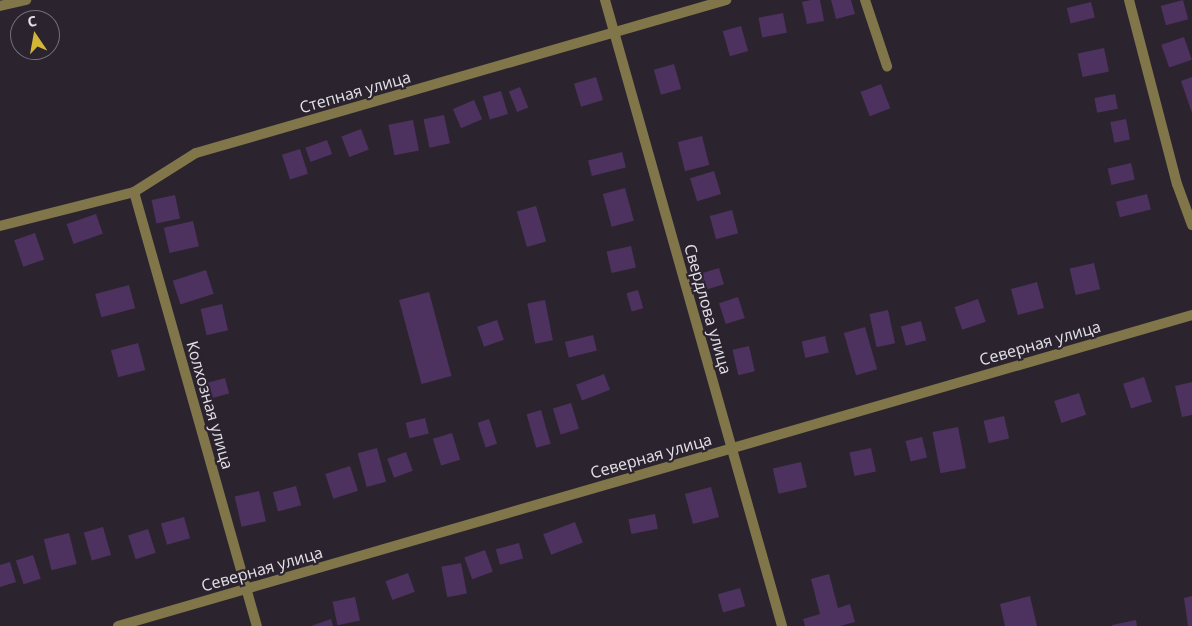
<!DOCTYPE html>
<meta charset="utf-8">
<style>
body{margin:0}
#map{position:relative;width:1192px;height:626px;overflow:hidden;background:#2b242f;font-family:"Open Sans",sans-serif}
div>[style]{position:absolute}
.building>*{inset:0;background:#4d315e;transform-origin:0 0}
.street>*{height:10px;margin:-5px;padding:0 5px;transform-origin:5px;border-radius:5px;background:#81764a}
span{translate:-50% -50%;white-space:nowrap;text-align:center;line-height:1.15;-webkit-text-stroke:4.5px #2b242f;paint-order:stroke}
.street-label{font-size:16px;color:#e4e0e7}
.north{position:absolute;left:10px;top:10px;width:50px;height:50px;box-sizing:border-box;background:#2b242f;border:1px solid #756f79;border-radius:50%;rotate:348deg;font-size:14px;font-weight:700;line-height:20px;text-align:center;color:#e4e0e7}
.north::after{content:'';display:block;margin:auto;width:18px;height:22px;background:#d3b635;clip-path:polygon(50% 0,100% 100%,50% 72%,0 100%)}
</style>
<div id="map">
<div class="building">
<div style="clip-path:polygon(811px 0,820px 0,824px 21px,807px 24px,802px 2px)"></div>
<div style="clip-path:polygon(831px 0,851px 0,855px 14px,836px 19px)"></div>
<div style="left:1183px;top:0;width:20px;height:23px;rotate:75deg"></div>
<div style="left:1091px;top:2px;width:16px;height:25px;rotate:76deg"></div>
<div style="left:783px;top:13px;width:20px;height:25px;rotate:79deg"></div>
<div style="left:741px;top:26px;width:26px;height:19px;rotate:74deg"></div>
<div style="left:1184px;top:37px;width:24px;height:24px;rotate:71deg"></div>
<div style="left:1104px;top:48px;width:24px;height:27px;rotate:78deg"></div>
<div style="left:674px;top:64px;width:26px;height:21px;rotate:74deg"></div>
<div style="left:596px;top:77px;width:24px;height:23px;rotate:73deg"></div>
<div style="clip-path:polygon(1192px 77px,1192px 113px,1181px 81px)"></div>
<div style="left:881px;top:84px;width:26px;height:22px;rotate:69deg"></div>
<div style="left:520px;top:87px;width:22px;height:12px;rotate:68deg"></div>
<div style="left:501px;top:91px;width:24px;height:19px;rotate:73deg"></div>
<div style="left:1115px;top:94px;width:15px;height:21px;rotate:79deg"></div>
<div style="left:474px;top:100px;width:21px;height:23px;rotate:67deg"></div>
<div style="left:444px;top:115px;width:29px;height:21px;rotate:78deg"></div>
<div style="left:1126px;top:119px;width:21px;height:16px;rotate:79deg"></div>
<div style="left:413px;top:120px;width:31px;height:25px;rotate:79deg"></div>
<div style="left:361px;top:129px;width:22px;height:21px;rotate:69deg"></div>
<div style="left:702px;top:136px;width:30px;height:25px;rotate:76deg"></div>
<div style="left:327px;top:140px;width:15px;height:23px;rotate:70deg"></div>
<div style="left:300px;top:149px;width:26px;height:19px;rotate:72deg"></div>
<div style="left:622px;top:152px;width:16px;height:35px;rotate:76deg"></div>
<div style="left:1131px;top:163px;width:17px;height:24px;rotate:77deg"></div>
<div style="left:714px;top:171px;width:24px;height:25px;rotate:73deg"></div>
<div style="left:625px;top:188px;width:34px;height:23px;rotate:75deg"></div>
<div style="left:1147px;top:194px;width:16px;height:32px;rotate:76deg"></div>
<div style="left:175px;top:195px;width:24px;height:24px;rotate:78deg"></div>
<div style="left:536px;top:206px;width:37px;height:20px;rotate:74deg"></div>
<div style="left:732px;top:210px;width:24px;height:23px;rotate:75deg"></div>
<div style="left:96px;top:214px;width:21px;height:31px;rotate:71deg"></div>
<div style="left:193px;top:221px;width:26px;height:30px;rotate:77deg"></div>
<div style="left:35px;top:233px;width:28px;height:22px;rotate:71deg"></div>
<div style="left:631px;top:246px;width:22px;height:25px;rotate:77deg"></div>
<div style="left:1094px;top:263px;width:27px;height:25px;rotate:77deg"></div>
<div style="left:719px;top:268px;width:17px;height:24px;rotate:73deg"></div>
<div style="left:206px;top:270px;width:25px;height:35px;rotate:72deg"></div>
<div style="left:1037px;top:282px;width:27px;height:27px;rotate:75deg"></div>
<div style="left:129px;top:285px;width:24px;height:35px;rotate:75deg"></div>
<div style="left:638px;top:290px;width:19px;height:12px;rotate:74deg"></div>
<div style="left:429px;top:292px;width:87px;height:31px;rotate:75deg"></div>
<div style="left:738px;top:297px;width:22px;height:20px;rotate:72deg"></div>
<div style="left:978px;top:299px;width:24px;height:25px;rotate:71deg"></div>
<div style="left:545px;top:300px;width:41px;height:18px;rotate:79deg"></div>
<div style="left:222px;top:304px;width:27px;height:22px;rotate:77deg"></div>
<div style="left:888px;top:310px;width:34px;height:19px;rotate:78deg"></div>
<div style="left:497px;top:320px;width:21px;height:21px;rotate:71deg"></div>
<div style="left:921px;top:321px;width:20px;height:21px;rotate:75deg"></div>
<div style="left:865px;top:327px;width:44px;height:22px;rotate:74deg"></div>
<div style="left:593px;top:335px;width:16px;height:29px;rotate:76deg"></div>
<div style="left:825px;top:336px;width:17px;height:24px;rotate:77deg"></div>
<div style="left:138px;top:343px;width:28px;height:28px;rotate:75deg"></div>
<div style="left:749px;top:346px;width:26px;height:17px;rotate:77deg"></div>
<div style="left:604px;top:374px;width:17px;height:30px;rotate:69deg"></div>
<div style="left:1144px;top:377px;width:26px;height:22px;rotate:72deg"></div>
<div style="left:225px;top:378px;width:16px;height:27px;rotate:75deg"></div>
<div style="clip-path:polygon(1192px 382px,1192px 415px,1182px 417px,1175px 386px)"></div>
<div style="left:1079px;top:393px;width:23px;height:26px;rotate:72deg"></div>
<div style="left:571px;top:403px;width:27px;height:19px;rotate:73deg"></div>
<div style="left:541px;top:410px;width:35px;height:15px;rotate:74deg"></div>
<div style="left:1004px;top:416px;width:23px;height:21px;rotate:77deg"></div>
<div style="left:425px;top:418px;width:16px;height:20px;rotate:76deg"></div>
<div style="left:489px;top:419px;width:26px;height:12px;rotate:72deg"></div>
<div style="left:958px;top:427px;width:42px;height:26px;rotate:79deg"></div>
<div style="left:452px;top:433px;width:28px;height:20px;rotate:73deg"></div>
<div style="left:922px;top:437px;width:21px;height:17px;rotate:76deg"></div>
<div style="left:377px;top:448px;width:35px;height:20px;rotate:75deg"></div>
<div style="left:871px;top:448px;width:24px;height:22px;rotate:78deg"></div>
<div style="left:406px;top:452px;width:20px;height:20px;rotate:70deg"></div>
<div style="left:801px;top:462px;width:26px;height:29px;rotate:77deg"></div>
<div style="left:350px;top:466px;width:26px;height:26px;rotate:72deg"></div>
<div style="left:296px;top:486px;width:20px;height:24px;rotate:75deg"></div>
<div style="left:711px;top:487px;width:31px;height:27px;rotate:75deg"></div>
<div style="left:259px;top:491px;width:31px;height:25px;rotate:77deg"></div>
<div style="left:655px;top:514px;width:15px;height:27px;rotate:79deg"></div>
<div style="left:184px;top:517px;width:22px;height:24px;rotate:74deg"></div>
<div style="left:575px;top:522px;width:22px;height:34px;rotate:69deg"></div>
<div style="left:103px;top:527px;width:29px;height:20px;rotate:74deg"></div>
<div style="left:148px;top:529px;width:25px;height:21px;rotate:72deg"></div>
<div style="left:69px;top:533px;width:32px;height:26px;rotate:76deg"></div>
<div style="left:519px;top:543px;width:16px;height:24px;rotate:75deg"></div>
<div style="left:485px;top:550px;width:23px;height:22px;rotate:70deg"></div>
<div style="left:33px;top:555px;width:25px;height:18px;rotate:72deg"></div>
<div style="clip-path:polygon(10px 562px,16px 582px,0 587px,0 565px)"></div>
<div style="left:461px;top:563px;width:31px;height:20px;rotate:79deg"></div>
<div style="left:408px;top:573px;width:20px;height:24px;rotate:70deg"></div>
<div style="clip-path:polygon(829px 574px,838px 608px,850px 604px,855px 622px,840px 626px,805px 626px,803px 619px,820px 614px,811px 579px)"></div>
<div style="left:740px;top:588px;width:19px;height:23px;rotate:74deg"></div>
<div style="clip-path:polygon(1030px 596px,1037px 626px,1005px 626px,1000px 604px)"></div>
<div style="clip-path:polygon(1192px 596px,1192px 626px,1188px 626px,1184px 598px)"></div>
<div style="left:355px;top:597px;width:24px;height:23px;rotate:78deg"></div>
<div style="clip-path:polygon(331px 619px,333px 626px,311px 626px)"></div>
<div style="clip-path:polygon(1136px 620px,1137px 626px,1112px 626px,1112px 625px)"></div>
</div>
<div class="street">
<div style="left:605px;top:0;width:651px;rotate:74.21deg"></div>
<div style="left:865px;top:0;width:70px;rotate:71.6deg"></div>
<div style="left:1129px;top:0;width:190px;rotate:75.4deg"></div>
<div style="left:1177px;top:184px;width:44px;rotate:69.9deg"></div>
<div style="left:0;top:6px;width:27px;rotate:-13deg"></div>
<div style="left:134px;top:192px;width:451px;rotate:74.2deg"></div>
<div style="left:0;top:226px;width:138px;rotate:-14.2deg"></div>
<div style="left:134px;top:192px;width:73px;rotate:-32.2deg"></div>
<div style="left:196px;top:153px;width:552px;rotate:-16.1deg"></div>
<div style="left:118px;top:626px;width:1118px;rotate:-16.15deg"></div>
</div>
<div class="street-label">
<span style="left:355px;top:92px;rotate:-16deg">Степная улица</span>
<span style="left:708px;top:309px;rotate:74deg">Свердлова улица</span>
<span style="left:1040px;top:343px;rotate:-16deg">Северная улица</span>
<span style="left:210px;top:405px;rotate:74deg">Колхозная улица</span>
<span style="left:651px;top:456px;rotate:-16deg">Северная улица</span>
<span style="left:262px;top:569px;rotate:-16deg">Северная улица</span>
</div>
<div class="north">С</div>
</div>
